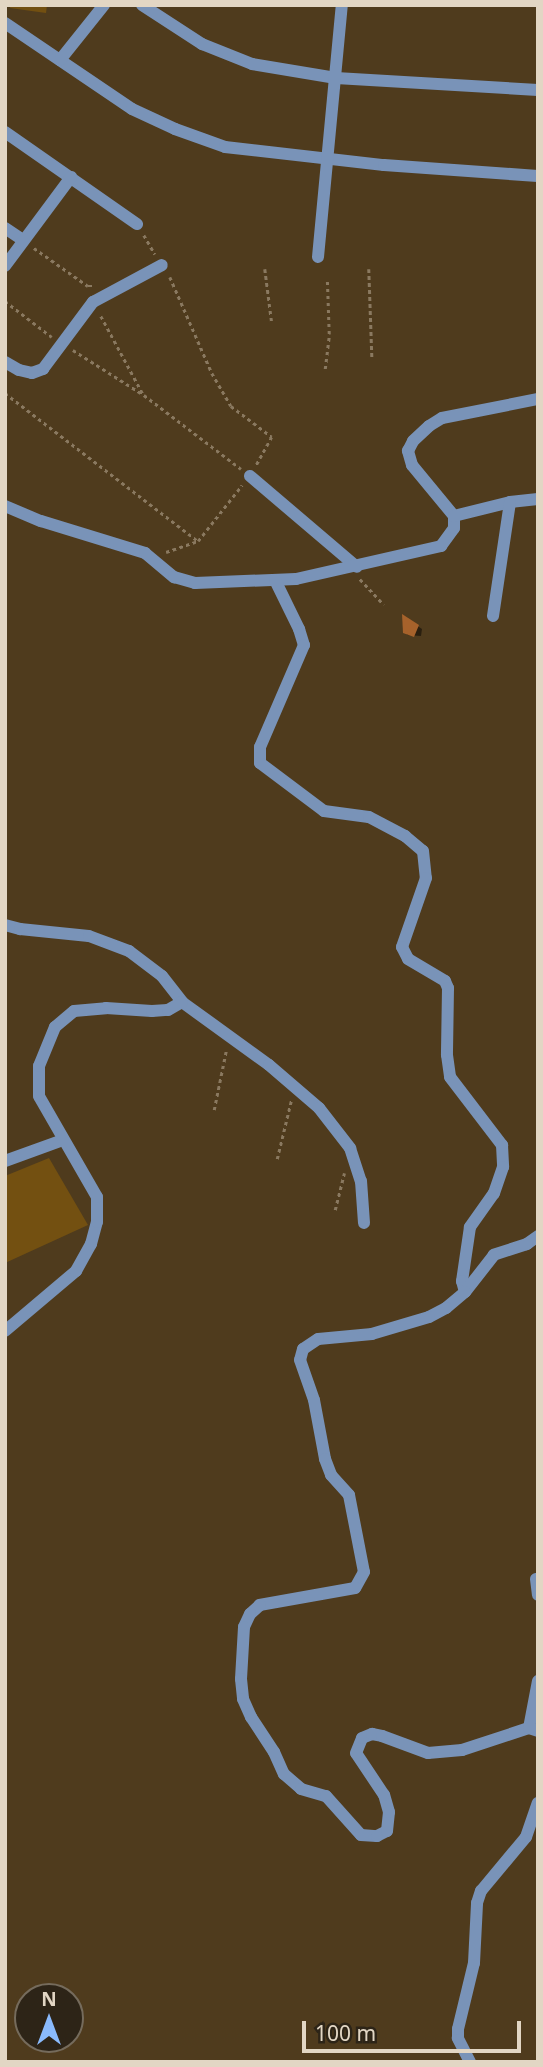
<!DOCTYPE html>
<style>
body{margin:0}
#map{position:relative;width:543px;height:2067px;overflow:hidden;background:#4f3b1d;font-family:"Noto Sans",sans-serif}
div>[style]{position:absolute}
.green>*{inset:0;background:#735011}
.shadow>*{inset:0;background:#0007}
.building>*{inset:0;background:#a6622b}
.path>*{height:2.5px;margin-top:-1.25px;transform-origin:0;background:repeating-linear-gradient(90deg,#8a7960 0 3.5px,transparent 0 7px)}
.minor>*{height:12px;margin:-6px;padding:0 6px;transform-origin:6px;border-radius:6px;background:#7993b8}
span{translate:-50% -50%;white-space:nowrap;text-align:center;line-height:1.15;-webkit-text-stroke:6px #2d2417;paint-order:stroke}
.frame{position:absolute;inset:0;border:7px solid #e2d6c4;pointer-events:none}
.north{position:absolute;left:14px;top:1983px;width:70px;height:70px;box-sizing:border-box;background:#2d2417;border:2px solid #756b5c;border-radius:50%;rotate:0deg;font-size:19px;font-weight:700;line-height:28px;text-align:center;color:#e2d6c4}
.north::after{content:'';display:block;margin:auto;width:24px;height:32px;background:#8abafc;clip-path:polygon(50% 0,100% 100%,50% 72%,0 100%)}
.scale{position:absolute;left:302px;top:2021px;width:219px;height:32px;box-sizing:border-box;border:4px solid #e2d6c4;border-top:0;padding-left:9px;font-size:21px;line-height:24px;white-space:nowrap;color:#e2d6c4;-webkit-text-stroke:5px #2d2417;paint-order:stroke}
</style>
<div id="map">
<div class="green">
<div style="clip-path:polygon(11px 5px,47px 5px,46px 13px,10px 8px)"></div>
<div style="clip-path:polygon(49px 1158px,88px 1225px,5px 1263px,5px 1176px)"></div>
</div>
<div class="shadow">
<div style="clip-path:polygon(404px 617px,422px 629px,421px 636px,407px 635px)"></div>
</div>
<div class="building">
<div style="clip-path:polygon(402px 614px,419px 625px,414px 637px,403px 633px)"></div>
</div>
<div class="path">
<div style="left:144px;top:235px;width:22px;rotate:60deg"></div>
<div style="left:34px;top:248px;width:66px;rotate:35.1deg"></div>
<div style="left:88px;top:286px;width:4px"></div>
<div style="left:265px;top:269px;width:55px;rotate:82.7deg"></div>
<div style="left:369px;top:269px;width:88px;rotate:88deg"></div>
<div style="left:170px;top:277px;width:105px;rotate:66.4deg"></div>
<div style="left:212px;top:373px;width:38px;rotate:60deg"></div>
<div style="left:231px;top:406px;width:51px;rotate:37.1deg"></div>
<div style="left:272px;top:437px;width:33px;rotate:119deg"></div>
<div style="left:5px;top:301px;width:59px;rotate:37.5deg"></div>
<div style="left:101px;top:316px;width:89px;rotate:61.7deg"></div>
<div style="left:73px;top:350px;width:84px;rotate:32.4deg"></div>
<div style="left:144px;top:395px;width:122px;rotate:37.3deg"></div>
<div style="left:325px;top:369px;width:35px;rotate:-83deg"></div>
<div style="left:329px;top:334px;width:56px;rotate:-92deg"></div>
<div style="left:5px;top:393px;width:243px;rotate:37.5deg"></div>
<div style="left:166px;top:552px;width:34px;rotate:-19deg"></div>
<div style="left:198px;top:541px;width:71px;rotate:-51.8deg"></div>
<div style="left:360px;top:579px;width:35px;rotate:47deg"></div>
<div style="left:214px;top:1110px;width:60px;rotate:-78.5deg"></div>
<div style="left:277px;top:1159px;width:60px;rotate:-76.4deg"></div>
<div style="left:335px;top:1210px;width:38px;rotate:-76deg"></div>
</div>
<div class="minor">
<div style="left:142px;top:5px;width:72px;rotate:33deg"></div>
<div style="left:202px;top:44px;width:54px;rotate:21.8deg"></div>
<div style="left:252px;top:64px;width:85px;rotate:9.5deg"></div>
<div style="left:336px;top:78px;width:202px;rotate:3.4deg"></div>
<div style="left:5px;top:23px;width:153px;rotate:34.1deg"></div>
<div style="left:132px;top:109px;width:47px;rotate:24.9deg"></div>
<div style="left:175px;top:129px;width:53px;rotate:19.8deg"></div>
<div style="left:225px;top:147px;width:160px;rotate:6.5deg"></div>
<div style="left:384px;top:165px;width:154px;rotate:4.1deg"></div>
<div style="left:60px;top:60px;width:70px;rotate:-51.3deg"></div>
<div style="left:5px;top:132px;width:161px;rotate:34.9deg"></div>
<div style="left:5px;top:228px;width:22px;rotate:34deg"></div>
<div style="left:318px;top:257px;width:253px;rotate:-84.6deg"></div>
<div style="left:5px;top:266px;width:111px;rotate:-53.4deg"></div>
<div style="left:5px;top:362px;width:16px;rotate:30deg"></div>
<div style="left:19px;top:370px;width:13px;rotate:13deg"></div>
<div style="left:32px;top:373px;width:12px;rotate:-20deg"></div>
<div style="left:43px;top:369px;width:84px;rotate:-53.3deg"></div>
<div style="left:93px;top:302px;width:78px;rotate:-28.2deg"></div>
<div style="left:250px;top:476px;width:140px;rotate:40.4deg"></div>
<div style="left:5px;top:506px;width:39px;rotate:23deg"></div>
<div style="left:41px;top:521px;width:109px;rotate:17.1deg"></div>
<div style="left:145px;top:553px;width:38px;rotate:40deg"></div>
<div style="left:174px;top:577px;width:22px;rotate:16deg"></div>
<div style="left:195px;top:583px;width:101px;rotate:-2.3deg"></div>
<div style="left:296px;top:579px;width:149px;rotate:-12.8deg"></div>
<div style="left:441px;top:546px;width:22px;rotate:-54deg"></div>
<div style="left:454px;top:528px;width:12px;rotate:-90deg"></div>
<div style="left:454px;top:516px;width:66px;rotate:-129.5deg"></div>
<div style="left:412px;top:465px;width:15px;rotate:-106deg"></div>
<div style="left:408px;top:451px;width:11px;rotate:-63deg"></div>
<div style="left:413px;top:441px;width:22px;rotate:-43deg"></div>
<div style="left:429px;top:426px;width:15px;rotate:-32deg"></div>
<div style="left:442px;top:418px;width:98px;rotate:-11.2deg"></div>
<div style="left:454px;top:516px;width:58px;rotate:-14deg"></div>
<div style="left:510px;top:502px;width:28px;rotate:-6deg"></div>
<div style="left:275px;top:580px;width:55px;rotate:63.9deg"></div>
<div style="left:299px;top:629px;width:17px;rotate:73deg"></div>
<div style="left:304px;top:645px;width:111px;rotate:113.3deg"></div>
<div style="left:260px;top:747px;width:16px;rotate:90deg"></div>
<div style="left:260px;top:763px;width:80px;rotate:36.9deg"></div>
<div style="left:324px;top:811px;width:45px;rotate:7.6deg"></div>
<div style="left:369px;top:817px;width:41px;rotate:27.8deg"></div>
<div style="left:405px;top:836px;width:23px;rotate:40deg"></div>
<div style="left:423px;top:851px;width:27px;rotate:84deg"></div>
<div style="left:426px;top:878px;width:73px;rotate:109.2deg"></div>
<div style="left:402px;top:947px;width:13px;rotate:63deg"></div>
<div style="left:408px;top:959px;width:43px;rotate:30.7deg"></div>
<div style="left:445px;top:981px;width:8px;rotate:67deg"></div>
<div style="left:448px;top:988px;width:67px;rotate:90.9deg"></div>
<div style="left:447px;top:1055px;width:22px;rotate:82deg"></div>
<div style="left:450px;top:1077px;width:86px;rotate:52.6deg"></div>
<div style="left:502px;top:1145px;width:22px;rotate:87deg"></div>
<div style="left:503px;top:1167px;width:28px;rotate:109deg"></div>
<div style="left:494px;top:1193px;width:42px;rotate:125.2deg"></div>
<div style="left:470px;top:1227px;width:55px;rotate:98.4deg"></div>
<div style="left:462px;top:1281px;width:11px;rotate:75deg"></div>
<div style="left:493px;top:616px;width:115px;rotate:-81.5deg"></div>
<div style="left:5px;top:925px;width:16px;rotate:15deg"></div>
<div style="left:20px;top:929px;width:69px;rotate:5.8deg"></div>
<div style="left:89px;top:936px;width:43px;rotate:20.6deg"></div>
<div style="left:129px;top:951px;width:41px;rotate:37.1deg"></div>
<div style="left:162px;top:976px;width:33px;rotate:52deg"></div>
<div style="left:182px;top:1002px;width:107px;rotate:35.9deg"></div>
<div style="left:269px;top:1065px;width:66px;rotate:40.7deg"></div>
<div style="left:319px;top:1108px;width:51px;rotate:52.2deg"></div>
<div style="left:350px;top:1148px;width:35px;rotate:72deg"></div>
<div style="left:361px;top:1181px;width:42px;rotate:85.9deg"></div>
<div style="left:5px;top:1161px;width:62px;rotate:-19.9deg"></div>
<div style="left:538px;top:1236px;width:14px;rotate:144deg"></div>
<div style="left:527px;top:1244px;width:35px;rotate:162deg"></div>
<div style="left:494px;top:1255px;width:47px;rotate:128.1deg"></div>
<div style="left:465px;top:1292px;width:25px;rotate:140deg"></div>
<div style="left:446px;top:1308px;width:19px;rotate:152deg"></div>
<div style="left:429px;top:1317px;width:59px;rotate:163.4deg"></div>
<div style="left:372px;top:1334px;width:54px;rotate:174.7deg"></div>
<div style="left:318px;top:1339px;width:18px;rotate:146deg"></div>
<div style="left:303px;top:1349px;width:11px;rotate:105deg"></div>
<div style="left:300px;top:1360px;width:42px;rotate:70.7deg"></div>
<div style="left:314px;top:1400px;width:60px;rotate:79.4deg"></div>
<div style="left:325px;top:1459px;width:17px;rotate:69deg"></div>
<div style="left:331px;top:1475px;width:27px;rotate:48deg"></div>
<div style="left:349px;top:1495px;width:78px;rotate:79deg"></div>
<div style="left:364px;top:1572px;width:18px;rotate:119deg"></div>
<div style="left:355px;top:1588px;width:97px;rotate:169.9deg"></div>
<div style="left:260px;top:1605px;width:13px;rotate:138deg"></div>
<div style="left:250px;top:1614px;width:14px;rotate:115deg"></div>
<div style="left:244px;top:1627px;width:52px;rotate:93.3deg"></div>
<div style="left:241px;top:1679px;width:20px;rotate:84deg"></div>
<div style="left:243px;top:1699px;width:20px;rotate:66deg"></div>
<div style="left:251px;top:1717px;width:42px;rotate:56.7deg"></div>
<div style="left:274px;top:1752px;width:24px;rotate:66deg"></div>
<div style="left:284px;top:1774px;width:23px;rotate:41deg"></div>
<div style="left:301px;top:1789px;width:26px;rotate:16deg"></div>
<div style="left:326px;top:1796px;width:52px;rotate:48.1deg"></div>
<div style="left:361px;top:1835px;width:16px;rotate:4deg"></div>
<div style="left:377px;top:1836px;width:11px;rotate:-27deg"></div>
<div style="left:387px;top:1831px;width:19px;rotate:-84deg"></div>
<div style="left:389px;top:1812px;width:18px;rotate:-106deg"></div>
<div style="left:384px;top:1795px;width:50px;rotate:-123.7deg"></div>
<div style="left:356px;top:1753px;width:16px;rotate:-68deg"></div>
<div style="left:362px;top:1738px;width:11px;rotate:-22deg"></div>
<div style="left:372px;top:1734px;width:10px;rotate:11deg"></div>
<div style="left:382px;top:1736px;width:49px;rotate:20.3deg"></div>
<div style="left:428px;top:1753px;width:34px;rotate:-5deg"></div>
<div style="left:462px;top:1750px;width:71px;rotate:-18.2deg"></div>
<div style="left:529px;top:1728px;width:9px;rotate:18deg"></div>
<div style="left:5px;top:1331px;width:93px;rotate:-40.2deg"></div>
<div style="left:76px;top:1271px;width:31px;rotate:-61deg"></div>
<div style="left:91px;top:1244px;width:23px;rotate:-75deg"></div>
<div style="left:97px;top:1222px;width:25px;rotate:-90deg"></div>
<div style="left:97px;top:1197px;width:116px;rotate:-119.9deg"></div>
<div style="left:39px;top:1096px;width:30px;rotate:-90deg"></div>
<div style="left:39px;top:1066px;width:42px;rotate:-67.7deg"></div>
<div style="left:55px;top:1027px;width:25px;rotate:-40deg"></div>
<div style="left:74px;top:1011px;width:32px;rotate:-5deg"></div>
<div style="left:106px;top:1008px;width:46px;rotate:3.7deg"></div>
<div style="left:152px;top:1011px;width:16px;rotate:-4deg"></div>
<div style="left:168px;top:1010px;width:16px;rotate:-30deg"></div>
<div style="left:536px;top:1579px;width:16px;rotate:83deg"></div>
<div style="left:529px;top:1728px;width:48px;rotate:-79.2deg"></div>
<div style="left:470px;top:2062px;width:27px;rotate:-117deg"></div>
<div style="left:458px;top:2038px;width:9px;rotate:-90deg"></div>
<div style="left:458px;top:2029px;width:68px;rotate:-76.4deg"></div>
<div style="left:474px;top:1963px;width:60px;rotate:-87.1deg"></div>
<div style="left:477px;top:1903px;width:13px;rotate:-72deg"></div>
<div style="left:481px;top:1891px;width:70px;rotate:-50.2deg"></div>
<div style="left:526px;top:1837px;width:36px;rotate:-71deg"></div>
</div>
<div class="frame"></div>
<div class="north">N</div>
<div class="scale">100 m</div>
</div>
